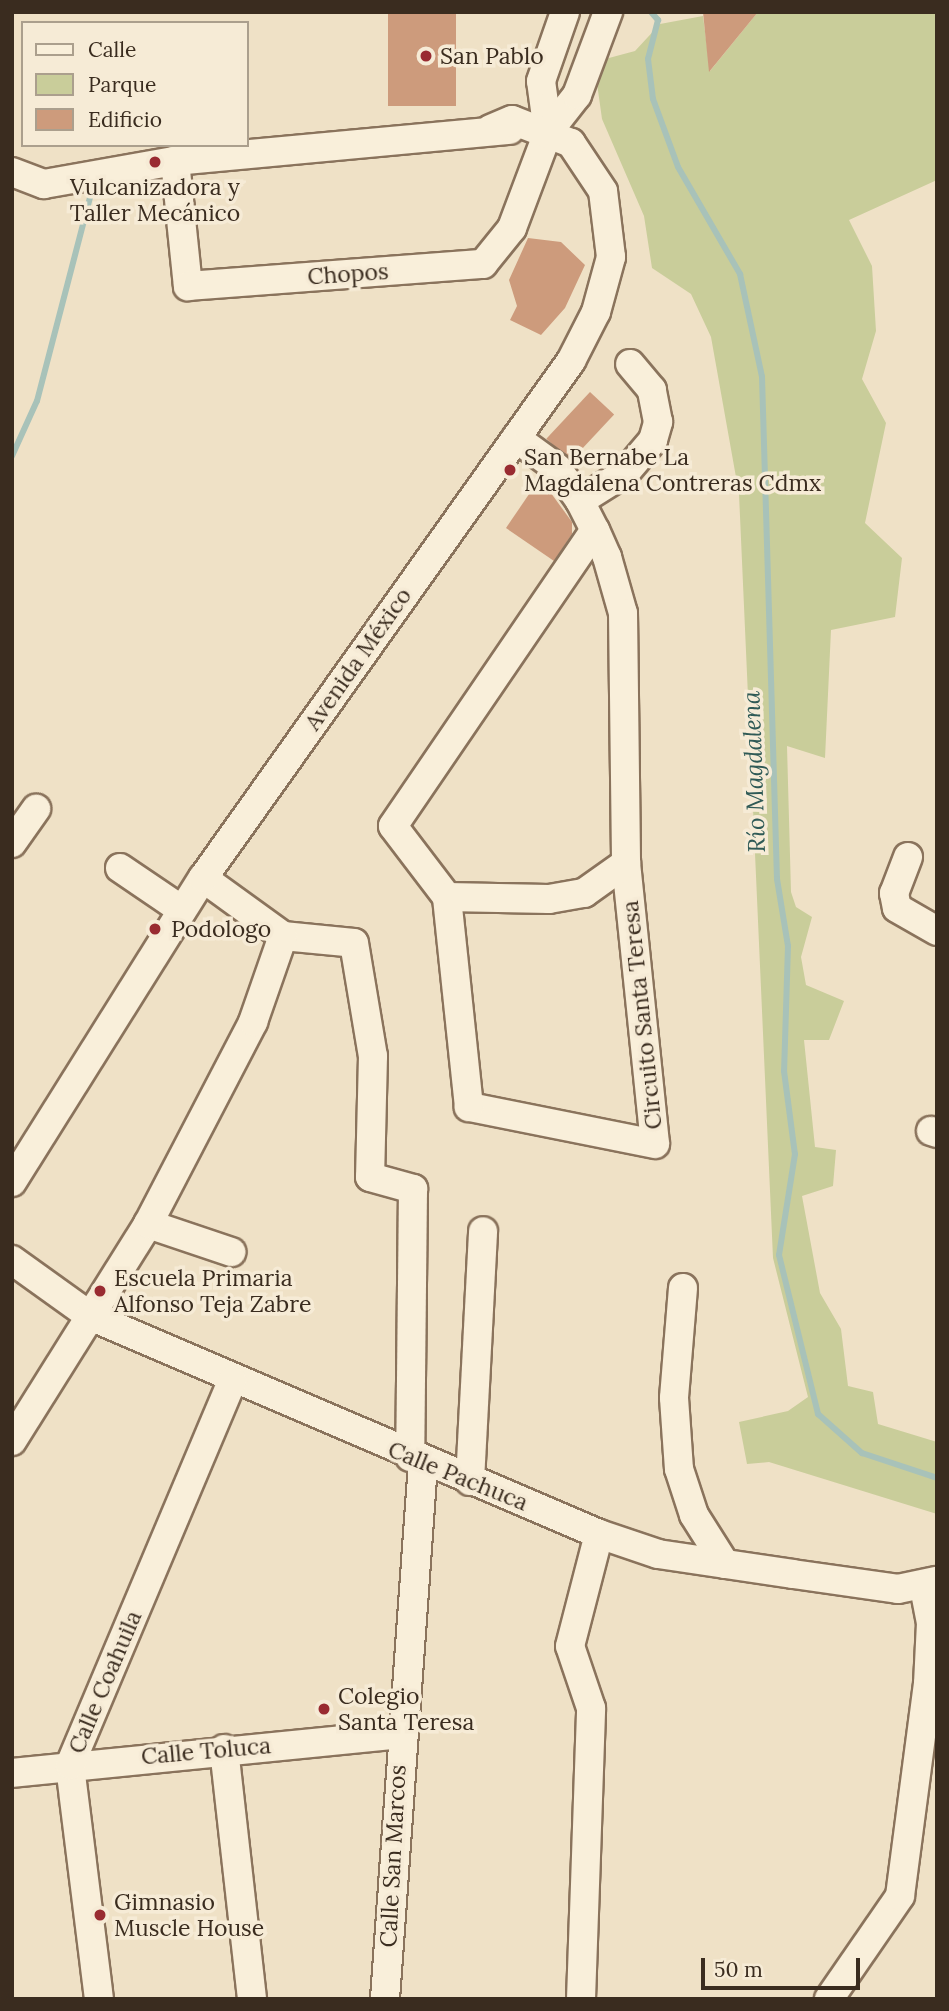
<!DOCTYPE html>
<meta charset="utf-8">
<style>
body{margin:0}
#map{position:relative;width:949px;height:2011px;overflow:hidden;background:#efe1c6;font-family:Lora,serif}
div>[style]{position:absolute}
.green>*{inset:0;background:#c9cd9a}
.stream>*{height:6px;margin:-3px;padding:0 3px;transform-origin:3px;border-radius:3px;background:#a8c2b9}
.building>*{inset:0;background:#cd9b7c;transform-origin:0 0}
.roads{filter:drop-shadow(2px 0 #8a735c) drop-shadow(-2px 0 #8a735c) drop-shadow(0 2px #8a735c) drop-shadow(0 -2px #8a735c)}
.minor>*{height:28px;margin:-14px;padding:0 14px;transform-origin:14px;border-radius:14px;background:#f9efda}
.dots>*{width:19px;height:19px;translate:-50% -50%;box-sizing:border-box;border:4px solid #f6ebd6;border-radius:50%}
span{translate:-50% -50%;white-space:nowrap;text-align:center;line-height:1.15;-webkit-text-stroke:7px #f6ebd6;paint-order:stroke}
.poi-label{font-size:23px;color:#3a2c1f}
.left{translate:0 -50%;text-align:left}
.street-label{font-size:23px;color:#3a2c1f}
.water-label{font-size:24px;color:#2f5a56;font-style:italic}
.frame{position:absolute;inset:0;border:14px solid #3a2c1f;pointer-events:none}
.legend{position:absolute;left:21px;top:21px;width:228px;height:126px;box-sizing:border-box;background:#f6ebd6;border:2px solid #ab9f8d;margin:0;padding:9px 12px;list-style:none;font-size:21px;color:#3a2c1f}
.legend li{display:flex;align-items:center;gap:14px;height:35px}
.legend b{width:35px;border:2px solid #ab9f8d}
.scale{position:absolute;left:701px;top:1958px;width:159px;height:32px;box-sizing:border-box;border:4px solid #3a2c1f;border-top:0;padding-left:9px;font-size:21px;line-height:24px;white-space:nowrap;color:#3a2c1f;-webkit-text-stroke:5px #f6ebd6;paint-order:stroke}
</style>
<div id="map">
<div class="green">
<div style="clip-path:polygon(758px 12px,937px 12px,937px 180px,849px 220px,872px 266px,876px 331px,862px 379px,886px 423px,865px 523px,902px 558px,895px 617px,831px 630px,825px 758px,787px 746px,791px 892px,796px 907px,812px 917px,801px 957px,806px 985px,844px 1001px,829px 1040px,804px 1040px,815px 1147px,836px 1150px,833px 1186px,802px 1196px,820px 1293px,841px 1329px,848px 1386px,873px 1392px,878px 1424px,937px 1442px,937px 1514px,769px 1462px,747px 1464px,739px 1422px,788px 1411px,808px 1397px,773px 1258px,739px 494px,711px 337px,691px 294px,652px 268px,644px 216px,602px 119px,594px 62px,635px 51px,660px 24px,703px 16px,710px 71px)"></div>
</div>
<div class="stream">
<div style="left:651px;top:12px;width:11px;rotate:49deg"></div>
<div style="left:658px;top:20px;width:40px;rotate:104.4deg"></div>
<div style="left:648px;top:59px;width:40px;rotate:82.9deg"></div>
<div style="left:653px;top:99px;width:72px;rotate:69.8deg"></div>
<div style="left:678px;top:167px;width:124px;rotate:59.9deg"></div>
<div style="left:740px;top:274px;width:105px;rotate:77.9deg"></div>
<div style="left:762px;top:377px;width:502px;rotate:88.29deg"></div>
<div style="left:777px;top:879px;width:68px;rotate:80.7deg"></div>
<div style="left:788px;top:946px;width:125px;rotate:91.8deg"></div>
<div style="left:784px;top:1071px;width:84px;rotate:82.5deg"></div>
<div style="left:795px;top:1154px;width:102px;rotate:99deg"></div>
<div style="left:779px;top:1255px;width:164px;rotate:76.2deg"></div>
<div style="left:818px;top:1414px;width:59px;rotate:41.6deg"></div>
<div style="left:862px;top:1453px;width:79px;rotate:18.4deg"></div>
<div style="left:12px;top:456px;width:60px;rotate:-65.6deg"></div>
<div style="left:37px;top:401px;width:210px;rotate:-75.4deg"></div>
</div>
<div class="building">
<div style="left:388px;top:12px;width:68px;height:94px"></div>
<div style="clip-path:polygon(703px 12px,758px 12px,709px 72px)"></div>
<div style="clip-path:polygon(528px 238px,561px 242px,585px 265px,565px 308px,541px 335px,510px 320px,517px 306px,509px 280px)"></div>
<div style="left:590px;top:392px;width:33px;height:64px;rotate:43deg"></div>
<div style="clip-path:polygon(540px 478px,572px 522px,572px 534px,554px 561px,506px 528px)"></div>
</div>
<div class="roads">
<div class="minor">
<div style="left:548px;top:132px;width:51px;rotate:-97.8deg"></div>
<div style="left:541px;top:81px;width:73px;rotate:-70.8deg"></div>
<div style="left:175px;top:161px;width:126px;rotate:84.1deg"></div>
<div style="left:188px;top:286px;width:296px;rotate:-4.3deg"></div>
<div style="left:483px;top:264px;width:46px;rotate:-51.1deg"></div>
<div style="left:512px;top:228px;width:103px;rotate:-69.4deg"></div>
<div style="left:548px;top:132px;width:47px;rotate:-51.9deg"></div>
<div style="left:577px;top:95px;width:89px;rotate:-69.5deg"></div>
<div style="left:12px;top:172px;width:34px;rotate:21deg"></div>
<div style="left:44px;top:184px;width:133px;rotate:-10deg"></div>
<div style="left:175px;top:161px;width:336px;rotate:-5.3deg"></div>
<div style="left:516px;top:438px;width:51px;rotate:36.2deg"></div>
<div style="left:557px;top:468px;width:40px;rotate:55.1deg"></div>
<div style="left:580px;top:501px;width:33px;rotate:63deg"></div>
<div style="left:595px;top:530px;width:30px;rotate:66deg"></div>
<div style="left:607px;top:557px;width:58px;rotate:74.1deg"></div>
<div style="left:623px;top:613px;width:250px;rotate:89.3deg"></div>
<div style="left:626px;top:863px;width:282px;rotate:84.1deg"></div>
<div style="left:655px;top:1144px;width:190px;rotate:-168.7deg"></div>
<div style="left:469px;top:1107px;width:211px;rotate:-96deg"></div>
<div style="left:447px;top:897px;width:89px;rotate:-127.3deg"></div>
<div style="left:393px;top:826px;width:358px;rotate:-55.7deg"></div>
<div style="left:580px;top:501px;width:54px;rotate:-32.2deg"></div>
<div style="left:626px;top:472px;width:42px;rotate:-49.8deg"></div>
<div style="left:653px;top:440px;width:19px;rotate:-74deg"></div>
<div style="left:658px;top:422px;width:33px;rotate:-101deg"></div>
<div style="left:652px;top:390px;width:34px;rotate:-130deg"></div>
<div style="left:12px;top:843px;width:42px;rotate:-54.8deg"></div>
<div style="left:908px;top:857px;width:39px;rotate:111deg"></div>
<div style="left:894px;top:893px;width:15px;rotate:79deg"></div>
<div style="left:897px;top:908px;width:46px;rotate:29.9deg"></div>
<div style="left:120px;top:868px;width:75px;rotate:34.1deg"></div>
<div style="left:203px;top:878px;width:99px;rotate:35.9deg"></div>
<div style="left:447px;top:897px;width:102px;rotate:1.1deg"></div>
<div style="left:549px;top:899px;width:36px;rotate:-10deg"></div>
<div style="left:584px;top:893px;width:52px;rotate:-35.5deg"></div>
<div style="left:283px;top:936px;width:71px;rotate:5.6deg"></div>
<div style="left:354px;top:943px;width:115px;rotate:80.5deg"></div>
<div style="left:373px;top:1056px;width:121px;rotate:91.4deg"></div>
<div style="left:370px;top:1177px;width:45px;rotate:15.6deg"></div>
<div style="left:413px;top:1189px;width:268px;rotate:90.6deg"></div>
<div style="left:931px;top:1131px;width:6px;rotate:18deg"></div>
<div style="left:12px;top:1182px;width:359px;rotate:-57.9deg"></div>
<div style="left:203px;top:878px;width:635px;rotate:-54.56deg"></div>
<div style="left:571px;top:361px;width:55px;rotate:-63deg"></div>
<div style="left:596px;top:312px;width:57px;rotate:-74.7deg"></div>
<div style="left:611px;top:257px;width:66px;rotate:-96.9deg"></div>
<div style="left:603px;top:191px;width:58px;rotate:-123.7deg"></div>
<div style="left:571px;top:143px;width:63px;rotate:-158.7deg"></div>
<div style="left:512px;top:120px;width:23px;rotate:157deg"></div>
<div style="left:148px;top:1224px;width:88px;rotate:18.6deg"></div>
<div style="left:12px;top:1260px;width:96px;rotate:35.7deg"></div>
<div style="left:90px;top:1316px;width:554px;rotate:23.19deg"></div>
<div style="left:599px;top:1534px;width:62px;rotate:18.7deg"></div>
<div style="left:658px;top:1554px;width:136px;rotate:8.4deg"></div>
<div style="left:793px;top:1574px;width:106px;rotate:8.1deg"></div>
<div style="left:898px;top:1589px;width:40px;rotate:-12deg"></div>
<div style="left:683px;top:1288px;width:110px;rotate:94.7deg"></div>
<div style="left:674px;top:1398px;width:71px;rotate:86deg"></div>
<div style="left:679px;top:1469px;width:48px;rotate:71.9deg"></div>
<div style="left:694px;top:1515px;width:58px;rotate:57.7deg"></div>
<div style="left:12px;top:1441px;width:256px;rotate:-57.9deg"></div>
<div style="left:148px;top:1224px;width:228px;rotate:-62.5deg"></div>
<div style="left:253px;top:1022px;width:91px;rotate:-70.8deg"></div>
<div style="left:470px;top:1481px;width:250px;rotate:-87deg"></div>
<div style="left:224px;top:1749px;width:252px;rotate:83.6deg"></div>
<div style="left:12px;top:1773px;width:390px;rotate:-5.7deg"></div>
<div style="left:99px;top:1999px;width:236px;rotate:-97.1deg"></div>
<div style="left:70px;top:1765px;width:417px;rotate:-67.1deg"></div>
<div style="left:385px;top:1999px;width:537px;rotate:-85.94deg"></div>
<div style="left:581px;top:1999px;width:291px;rotate:-88deg"></div>
<div style="left:591px;top:1708px;width:65px;rotate:-108.7deg"></div>
<div style="left:570px;top:1646px;width:116px;rotate:-75.5deg"></div>
<div style="left:829px;top:1999px;width:125px;rotate:-55.4deg"></div>
<div style="left:900px;top:1896px;width:214px;rotate:-82.5deg"></div>
<div style="left:928px;top:1684px;width:61px;rotate:-87.2deg"></div>
<div style="left:931px;top:1623px;width:36px;rotate:-101deg"></div>
</div>
</div>
<div class="dots">
<div style="left:426px;top:56px;background:#992b31"></div>
<div style="left:155px;top:162px;background:#992b31"></div>
<div style="left:510px;top:470px;background:#992b31"></div>
<div style="left:155px;top:929px;background:#992b31"></div>
<div style="left:100px;top:1291px;background:#992b31"></div>
<div style="left:324px;top:1709px;background:#992b31"></div>
<div style="left:100px;top:1915px;background:#992b31"></div>
</div>
<div class="poi-label">
<span class="left" style="left:440px;top:56px">San Pablo</span>
<span style="left:155px;top:200px">Vulcanizadora y<br>Taller Mecánico</span>
<span class="left" style="left:524px;top:470px">San Bernabe La<br>Magdalena Contreras Cdmx</span>
<span class="left" style="left:171px;top:929px">Podologo</span>
<span class="left" style="left:114px;top:1291px">Escuela Primaria<br>Alfonso Teja Zabre</span>
<span class="left" style="left:338px;top:1709px">Colegio<br>Santa Teresa</span>
<span class="left" style="left:114px;top:1915px">Gimnasio<br>Muscle House</span>
</div>
<div class="street-label">
<span style="left:348px;top:274px;rotate:-4deg">Chopos</span>
<span style="left:358px;top:659px;rotate:-55deg">Avenida México</span>
<span style="left:642px;top:1015px;rotate:-96deg">Circuito Santa Teresa</span>
<span style="left:458px;top:1476px;rotate:22deg">Calle Pachuca</span>
<span style="left:105px;top:1682px;rotate:-67deg">Calle Coahuila</span>
<span style="left:206px;top:1751px;rotate:-5deg">Calle Toluca</span>
<span style="left:393px;top:1856px;rotate:-87deg">Calle San Marcos</span>
</div>
<div class="water-label">
<span style="left:754px;top:772px;rotate:-92deg">Río Magdalena</span>
</div>
<div class="frame"></div>
<ul class="legend">
<li><b style="height:9px;background:#f9efda"></b>Calle</li>
<li><b style="height:19px;background:#c9cd9a"></b>Parque</li>
<li><b style="height:19px;background:#cd9b7c"></b>Edificio</li>
</ul>
<div class="scale">50 m</div>
</div>
